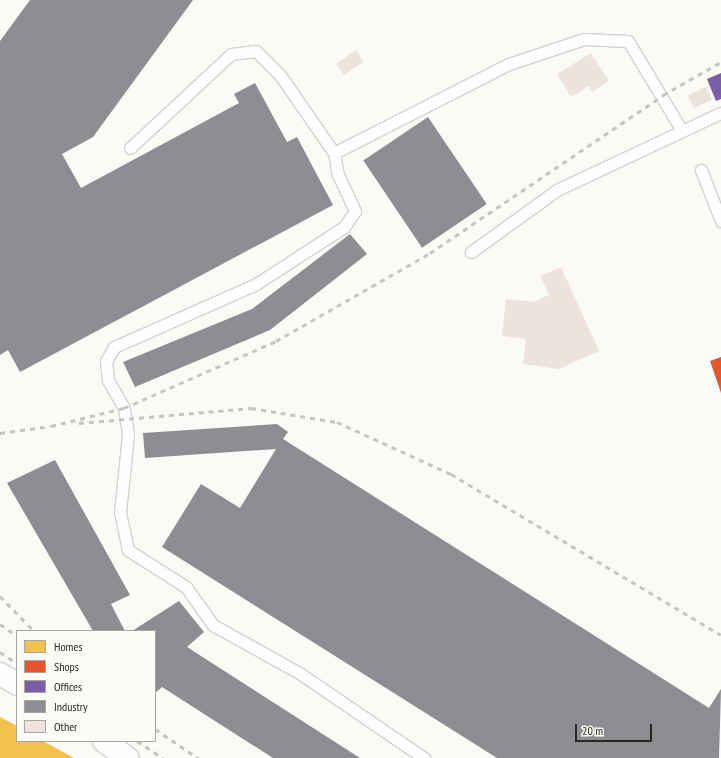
<!DOCTYPE html>
<style>
body{margin:0}
#map{position:relative;width:721px;height:758px;overflow:hidden;background:#fbfaf7;font-family:"PT Sans Narrow",sans-serif}
div>[style]{position:absolute}
.homes>*{inset:0;background:#f2c14e}
.shops>*{inset:0;background:#e4572e}
.offices>*{inset:0;background:#7b5ea7}
.industry>*{inset:0;background:#8d8d92;transform-origin:0 0}
.building>*{inset:0;background:#ece3dc;transform-origin:0 0}
.roads{filter:drop-shadow(1px 0 #d3d2d0) drop-shadow(-1px 0 #d3d2d0) drop-shadow(0 1px #d3d2d0) drop-shadow(0 -1px #d3d2d0)}
.service>*{height:11px;margin:-5.5px;padding:0 5.5px;transform-origin:5.5px;border-radius:5.5px;background:#fefefe}
.minor>*{height:22px;margin:-11px;padding:0 11px;transform-origin:11px;border-radius:11px;background:#fefefe}
.rail>*{height:3px;margin-top:-1.5px;transform-origin:0;background:repeating-linear-gradient(90deg,#c4c4c2 0 5px,transparent 0 10px)}
span{translate:-50% -50%;white-space:nowrap;text-align:center;line-height:1.15;-webkit-text-stroke:4px #fdfbf5;paint-order:stroke}
.legend{position:absolute;left:16px;top:630px;width:140px;height:112px;box-sizing:border-box;background:#fdfbf5;border:1px solid #a8a6a2;margin:0;padding:5px 7px;list-style:none;font-size:12px;color:#282725}
.legend li{display:flex;align-items:center;gap:8px;height:20px}
.legend b{width:20px;border:1px solid #a8a6a2}
.scale{position:absolute;left:575px;top:724px;width:77px;height:18px;box-sizing:border-box;border:2px solid #282725;border-top:0;padding-left:5px;font-size:12px;line-height:14px;white-space:nowrap;color:#282725;-webkit-text-stroke:3px #fdfbf5;paint-order:stroke}
</style>
<div id="map">
<div class="homes">
<div style="clip-path:polygon(0 717px,17px 726px,17px 741px,43px 741px,74px 758px,0 758px)"></div>
</div>
<div class="shops">
<div style="clip-path:polygon(721px 357px,721px 393px,710px 361px)"></div>
</div>
<div class="offices">
<div style="clip-path:polygon(721px 73px,721px 99px,716px 101px,707px 79px)"></div>
</div>
<div class="industry">
<div style="clip-path:polygon(30px 0,193px 0,93px 137px,62px 154px,81px 188px,239px 103px,234px 94px,255px 83px,287px 142px,297px 137px,333px 205px,20px 372px,8px 350px,0 355px,0 41px)"></div>
<div style="left:428px;top:117px;width:105px;height:78px;rotate:56deg"></div>
<div style="clip-path:polygon(350px 234px,367px 254px,270px 330px,135px 387px,123px 362px,252px 309px)"></div>
<div style="clip-path:polygon(277px 424px,288px 432px,283px 439px,709px 708px,721px 689px,719px 758px,497px 758px,162px 547px,201px 484px,240px 508px,276px 449px,145px 458px,143px 433px)"></div>
<div style="clip-path:polygon(55px 460px,130px 595px,111px 604px,125px 631px,93px 631px,7px 483px)"></div>
<div style="clip-path:polygon(179px 601px,204px 632px,187px 647px,360px 758px,273px 758px,162px 687px,155px 693px,155px 631px,132px 631px)"></div>
</div>
<div class="building">
<div style="left:356px;top:50px;width:14px;height:24px;rotate:56deg"></div>
<div style="clip-path:polygon(591px 53px,609px 81px,592px 92px,589px 86px,571px 97px,557px 74px)"></div>
<div style="left:706px;top:87px;width:14px;height:20px;rotate:65deg"></div>
<div style="clip-path:polygon(561px 267px,599px 351px,559px 369px,523px 364px,526px 339px,502px 336px,506px 299px,533px 302px,549px 295px,540px 276px)"></div>
</div>
<div class="roads">
<div class="service">
<div style="left:130px;top:148px;width:138px;rotate:-42.9deg"></div>
<div style="left:231px;top:54px;width:25px;rotate:-7deg"></div>
<div style="left:256px;top:51px;width:34px;rotate:45deg"></div>
<div style="left:280px;top:75px;width:95px;rotate:55.3deg"></div>
<div style="left:701px;top:170px;width:55px;rotate:68.6deg"></div>
<div style="left:471px;top:252px;width:106px;rotate:-35.8deg"></div>
<div style="left:557px;top:190px;width:181px;rotate:-25.2deg"></div>
<div style="left:424px;top:758px;width:149px;rotate:-145.7deg"></div>
<div style="left:301px;top:674px;width:101px;rotate:-150.9deg"></div>
<div style="left:213px;top:625px;width:47px;rotate:-125.4deg"></div>
<div style="left:186px;top:587px;width:69px;rotate:-147.5deg"></div>
<div style="left:128px;top:550px;width:39px;rotate:-102deg"></div>
<div style="left:120px;top:512px;width:78px;rotate:-84.1deg"></div>
<div style="left:128px;top:434px;width:26px;rotate:-99deg"></div>
<div style="left:124px;top:408px;width:32px;rotate:-120deg"></div>
<div style="left:108px;top:380px;width:19px;rotate:-96deg"></div>
<div style="left:106px;top:361px;width:16px;rotate:-60deg"></div>
<div style="left:114px;top:347px;width:155px;rotate:-23.9deg"></div>
<div style="left:256px;top:284px;width:105px;rotate:-32.9deg"></div>
<div style="left:344px;top:227px;width:19px;rotate:-55deg"></div>
<div style="left:355px;top:211px;width:40px;rotate:-115deg"></div>
<div style="left:338px;top:175px;width:22px;rotate:-100deg"></div>
<div style="left:334px;top:153px;width:196px;rotate:-27deg"></div>
<div style="left:509px;top:64px;width:79px;rotate:-18.4deg"></div>
<div style="left:584px;top:39px;width:44px;rotate:2.6deg"></div>
<div style="left:628px;top:41px;width:105px;rotate:59deg"></div>
</div>
<div class="minor">
<div style="left:0;top:674px;width:20px;rotate:30deg"></div>
<div style="left:104px;top:741px;width:29px;rotate:36deg"></div>
</div>
</div>
<div class="rail">
<div style="left:79px;top:423px;width:173px;rotate:-5deg"></div>
<div style="left:251px;top:408px;width:87px;rotate:9.2deg"></div>
<div style="left:337px;top:422px;width:125px;rotate:24.5deg"></div>
<div style="left:451px;top:474px;width:314px;rotate:30.8deg"></div>
<div style="left:0;top:433px;width:51px;rotate:-7.8deg"></div>
<div style="left:51px;top:426px;width:75px;rotate:-13.9deg"></div>
<div style="left:124px;top:408px;width:166px;rotate:-23.8deg"></div>
<div style="left:276px;top:341px;width:177px;rotate:-29.7deg"></div>
<div style="left:430px;top:253px;width:282px;rotate:-34.1deg"></div>
<div style="left:663px;top:95px;width:67px;rotate:-29.6deg"></div>
<div style="left:0;top:596px;width:49px;rotate:45.8deg"></div>
<div style="left:0;top:624px;width:21px;rotate:35deg"></div>
<div style="left:0;top:652px;width:20px;rotate:33deg"></div>
<div style="left:155px;top:729px;width:52px;rotate:34deg"></div>
<div style="left:137px;top:741px;width:31px;rotate:33deg"></div>
</div>
<ul class="legend">
<li><b style="height:11px;background:#f2c14e"></b>Homes</li>
<li><b style="height:11px;background:#e4572e"></b>Shops</li>
<li><b style="height:11px;background:#7b5ea7"></b>Offices</li>
<li><b style="height:11px;background:#8d8d92"></b>Industry</li>
<li><b style="height:11px;background:#ece3dc"></b>Other</li>
</ul>
<div class="scale">20 m</div>
</div>
